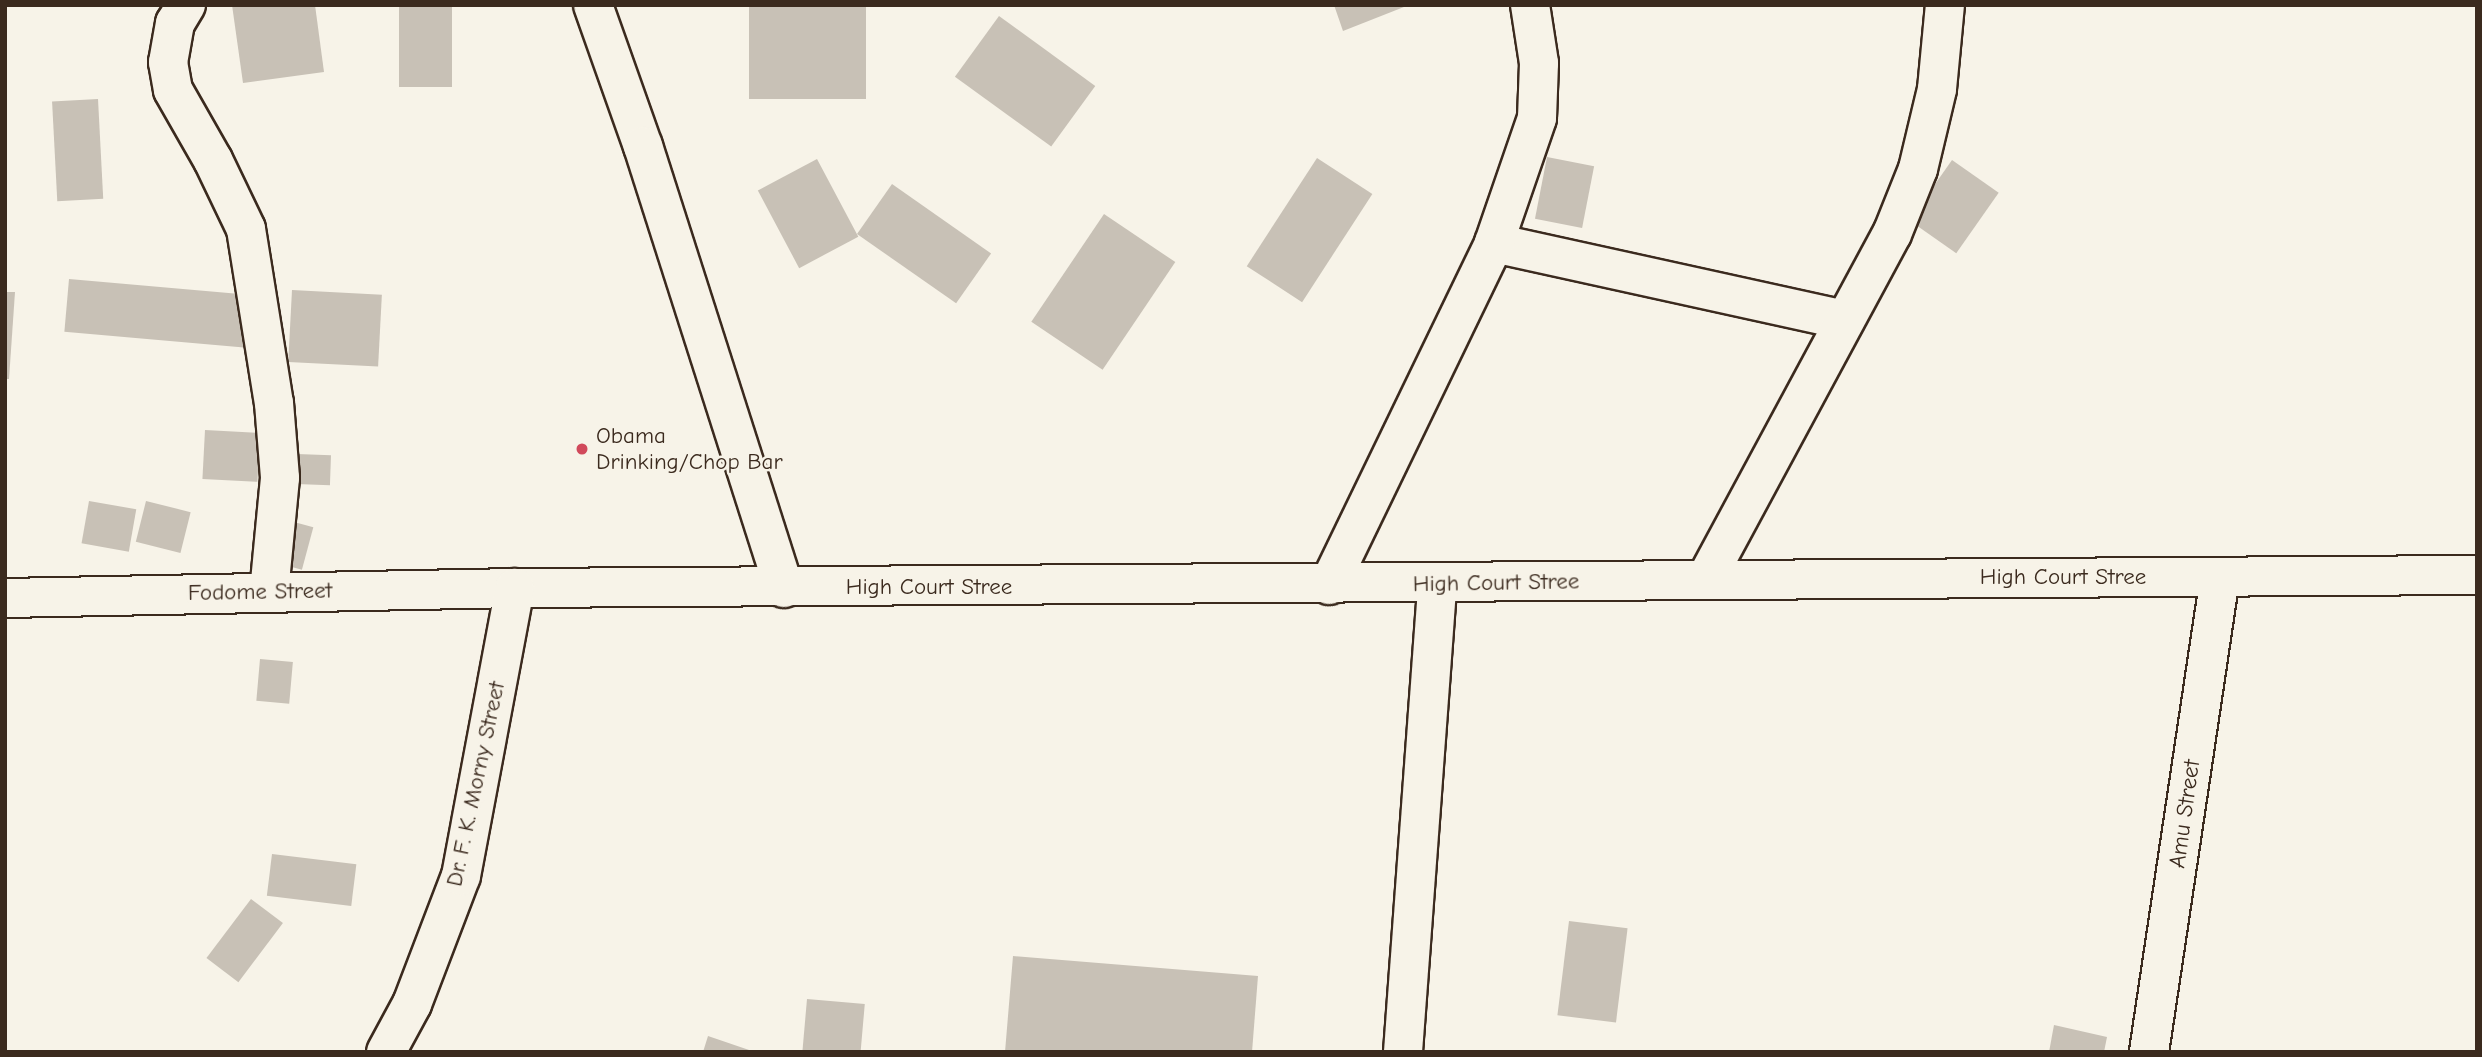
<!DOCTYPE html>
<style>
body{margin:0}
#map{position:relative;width:2482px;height:1057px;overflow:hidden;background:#f7f3e8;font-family:"Comic Neue",sans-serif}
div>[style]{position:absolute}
.building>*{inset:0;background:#c8c1b6;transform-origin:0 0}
.roads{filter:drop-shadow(2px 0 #3b2a1e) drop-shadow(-2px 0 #3b2a1e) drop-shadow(0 2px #3b2a1e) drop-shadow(0 -2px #3b2a1e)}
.street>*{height:38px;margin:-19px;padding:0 19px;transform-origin:19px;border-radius:19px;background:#f7f3e8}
.secondary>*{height:38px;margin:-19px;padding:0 19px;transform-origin:19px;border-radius:19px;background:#f7f3e8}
.dots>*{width:19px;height:19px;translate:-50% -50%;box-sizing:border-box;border:4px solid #f7f3e8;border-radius:50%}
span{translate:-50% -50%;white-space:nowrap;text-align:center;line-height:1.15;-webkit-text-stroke:5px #f7f3e8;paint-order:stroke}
.poi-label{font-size:23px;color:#3b2a1e}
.left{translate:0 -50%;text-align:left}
.street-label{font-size:23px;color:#3b2a1e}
.frame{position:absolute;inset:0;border:7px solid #3b2a1e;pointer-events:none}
</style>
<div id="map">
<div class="building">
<div style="clip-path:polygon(232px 5px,315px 5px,324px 72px,243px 83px)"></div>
<div style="left:399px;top:5px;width:53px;height:82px"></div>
<div style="left:749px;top:5px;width:117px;height:94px"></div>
<div style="clip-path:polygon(1334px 5px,1409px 5px,1343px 31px)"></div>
<div style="left:999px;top:16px;width:119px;height:75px;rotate:36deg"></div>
<div style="left:98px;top:99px;width:100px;height:46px;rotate:87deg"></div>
<div style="left:1547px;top:157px;width:48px;height:63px;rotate:11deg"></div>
<div style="left:1317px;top:158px;width:66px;height:129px;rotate:33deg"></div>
<div style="left:817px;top:159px;width:88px;height:67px;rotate:62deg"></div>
<div style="left:1952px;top:160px;width:57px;height:74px;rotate:35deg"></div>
<div style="left:892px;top:184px;width:121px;height:61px;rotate:35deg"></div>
<div style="left:1104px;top:214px;width:86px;height:130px;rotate:34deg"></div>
<div style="left:69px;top:279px;width:183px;height:53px;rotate:5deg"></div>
<div style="left:292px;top:290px;width:90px;height:72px;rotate:3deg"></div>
<div style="clip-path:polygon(5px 292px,15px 292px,9px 379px,5px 379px)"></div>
<div style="left:205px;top:430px;width:55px;height:49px;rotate:3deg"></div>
<div style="left:297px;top:454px;width:34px;height:30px;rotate:2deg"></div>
<div style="left:89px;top:501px;width:48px;height:43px;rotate:10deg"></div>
<div style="left:146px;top:501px;width:46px;height:42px;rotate:14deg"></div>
<div style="left:294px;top:522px;width:20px;height:44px;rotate:15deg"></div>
<div style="left:260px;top:659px;width:33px;height:42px;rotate:5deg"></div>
<div style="left:272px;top:854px;width:85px;height:42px;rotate:7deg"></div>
<div style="left:251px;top:899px;width:40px;height:74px;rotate:37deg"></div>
<div style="left:1569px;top:921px;width:59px;height:95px;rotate:7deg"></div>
<div style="clip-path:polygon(1013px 956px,1258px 976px,1252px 1052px,1005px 1052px)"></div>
<div style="left:807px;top:999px;width:58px;height:53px;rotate:5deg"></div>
<div style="clip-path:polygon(2054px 1025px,2107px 1037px,2104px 1052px,2049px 1052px)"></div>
<div style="clip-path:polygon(708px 1036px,752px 1051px,752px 1052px,703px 1052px)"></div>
</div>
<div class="roads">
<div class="street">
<div style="left:186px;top:5px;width:21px;rotate:121deg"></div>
<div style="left:175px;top:23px;width:40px;rotate:100deg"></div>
<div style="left:168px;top:62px;width:28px;rotate:80deg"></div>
<div style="left:173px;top:90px;width:81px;rotate:60.3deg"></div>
<div style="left:213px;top:160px;width:76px;rotate:64.4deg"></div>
<div style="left:246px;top:229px;width:176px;rotate:80.9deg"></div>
<div style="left:274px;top:403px;width:75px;rotate:85.4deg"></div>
<div style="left:280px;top:478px;width:115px;rotate:95.5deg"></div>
<div style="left:593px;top:5px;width:150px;rotate:70.5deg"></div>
<div style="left:643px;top:146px;width:464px;rotate:72.3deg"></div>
<div style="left:1494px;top:243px;width:359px;rotate:12.4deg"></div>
<div style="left:1706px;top:579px;width:392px;rotate:-61.7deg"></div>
<div style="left:1892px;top:234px;width:70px;rotate:-68.2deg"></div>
<div style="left:1918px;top:169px;width:82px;rotate:-76.6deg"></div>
<div style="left:1937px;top:89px;width:84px;rotate:-84.6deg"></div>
<div style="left:1329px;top:585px;width:380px;rotate:-64.2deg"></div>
<div style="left:1494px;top:243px;width:132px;rotate:-71deg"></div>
<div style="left:1537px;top:118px;width:55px;rotate:-87.9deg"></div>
<div style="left:1539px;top:63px;width:59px;rotate:-98.8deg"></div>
<div style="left:1403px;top:1052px;width:469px;rotate:-85.8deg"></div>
<div style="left:2149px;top:1052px;width:480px;rotate:-81.5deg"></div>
</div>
<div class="secondary">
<div style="left:5px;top:598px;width:510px;rotate:-1.12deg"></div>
<div style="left:515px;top:588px;width:1962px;rotate:-0.38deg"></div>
<div style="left:386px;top:1052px;width:55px;rotate:-61.6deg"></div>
<div style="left:412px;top:1004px;width:137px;rotate:-69.1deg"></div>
<div style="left:461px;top:876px;width:293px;rotate:-79.4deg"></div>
</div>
</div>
<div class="dots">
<div style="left:582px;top:449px;background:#d1495b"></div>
</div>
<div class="poi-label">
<span class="left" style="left:596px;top:449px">Obama<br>Drinking/Chop Bar</span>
</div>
<div class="street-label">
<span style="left:2063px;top:577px">High Court Stree</span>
<span style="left:1496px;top:583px;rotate:-1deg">High Court Stree</span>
<span style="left:929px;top:587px">High Court Stree</span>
<span style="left:260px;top:592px;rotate:-1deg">Fodome Street</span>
<span style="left:476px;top:784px;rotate:-78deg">Dr. F. K. Morny Street</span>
<span style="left:2185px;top:814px;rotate:-82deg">Amu Street</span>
</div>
<div class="frame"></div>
</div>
